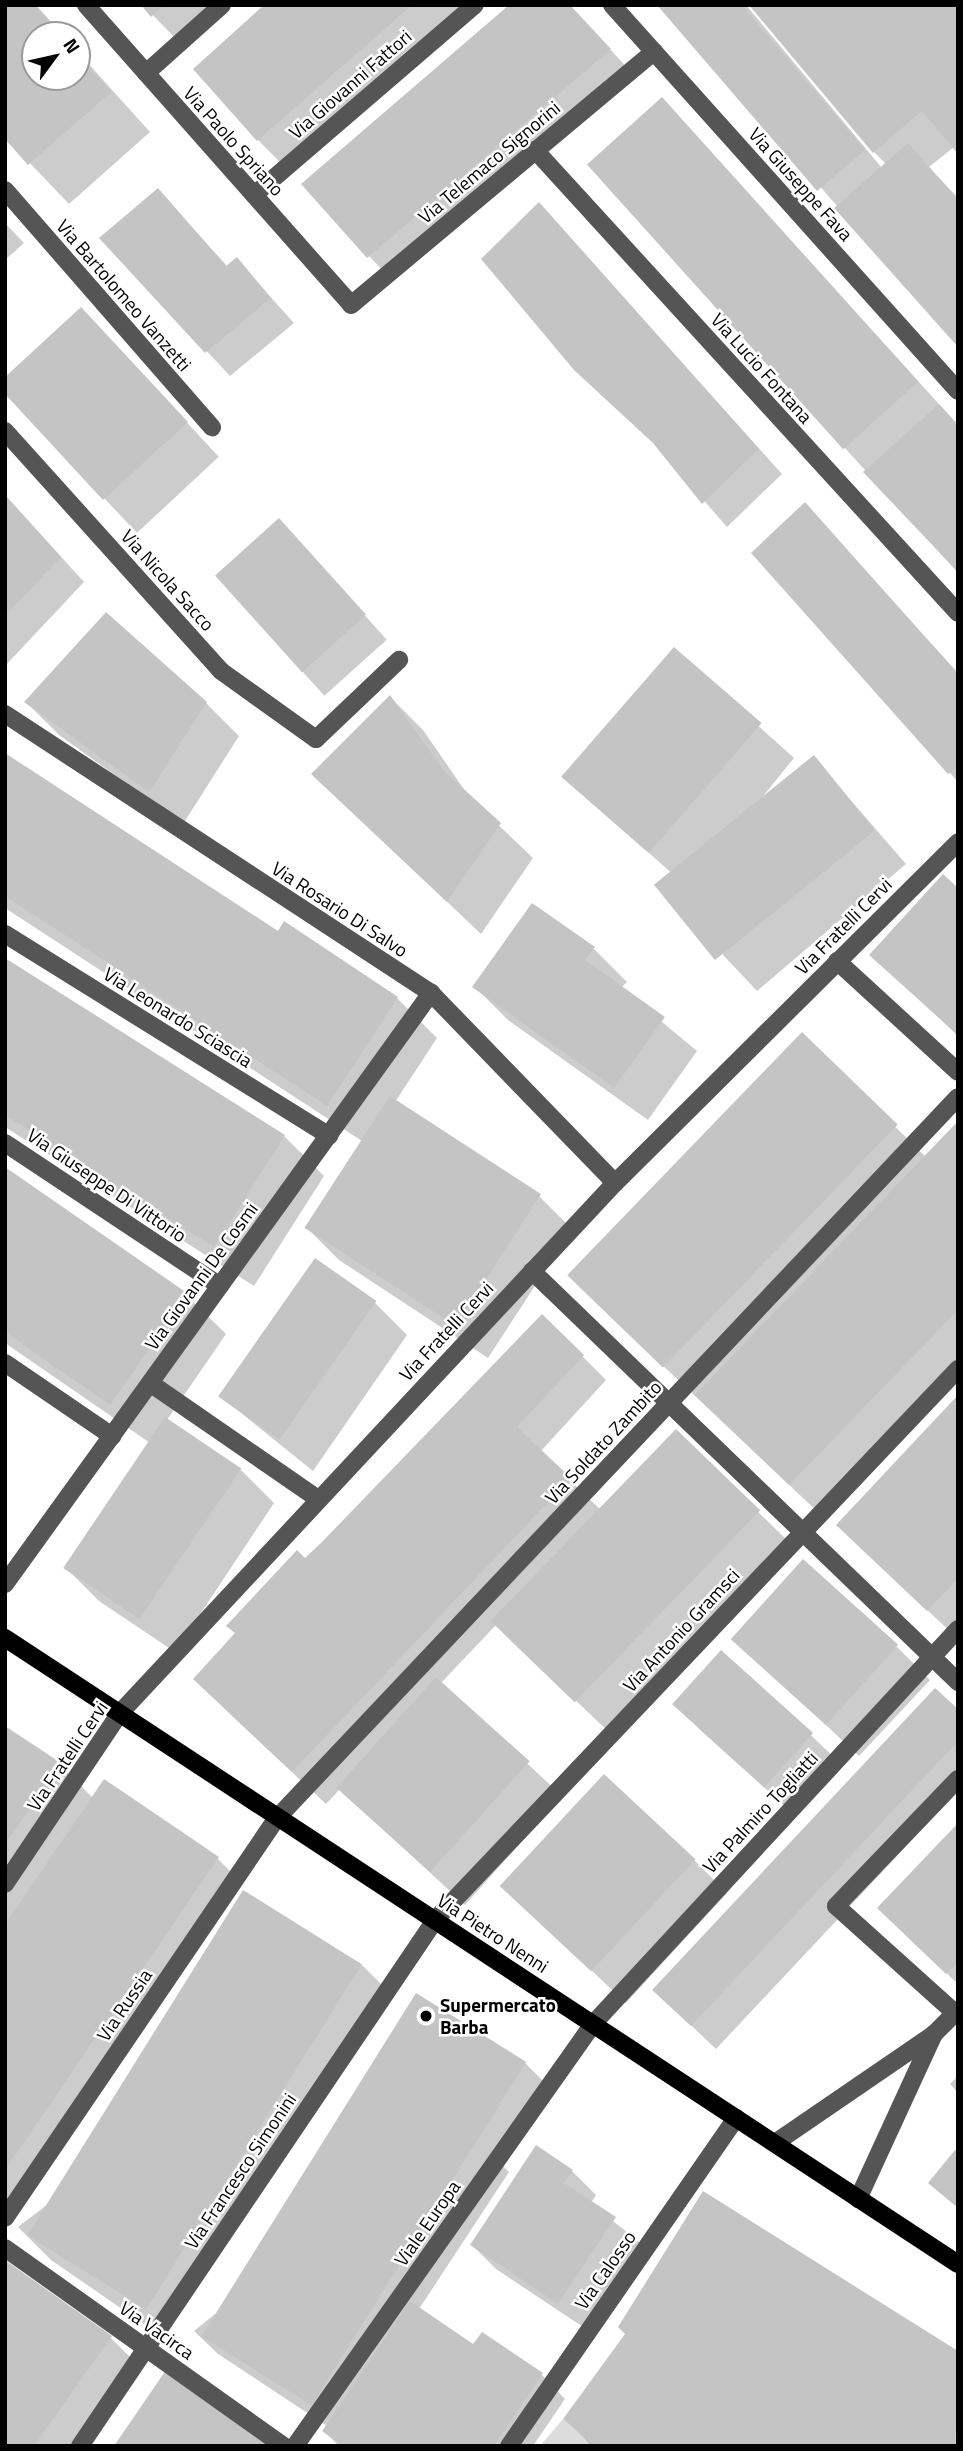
<!DOCTYPE html>
<style>
body{margin:0}
#map{position:relative;width:963px;height:2451px;overflow:hidden;background:#fff;font-family:"Titillium Web",sans-serif}
div>[style]{position:absolute}
.green>*{inset:0;background:#dcdcdc}
.shadow>*{inset:0;background:#0003;transform-origin:0 0}
.building>*{inset:0;background:#c4c4c4;transform-origin:0 0}
.minor>*{height:18px;margin:-9px;padding:0 9px;transform-origin:9px;border-radius:9px;background:#555}
.major>*{height:18px;margin:-9px;padding:0 9px;transform-origin:9px;border-radius:9px;background:#000}
.dots>*{width:19px;height:19px;translate:-50% -50%;box-sizing:border-box;border:4px solid #fff;border-radius:50%}
span{translate:-50% -50%;white-space:nowrap;text-align:center;line-height:1.15;-webkit-text-stroke:5px #fff;paint-order:stroke}
.street-label{font-size:19px;color:#000}
.poi-label{font-size:19px;color:#000;font-weight:700}
.left{translate:0 -50%;text-align:left}
.frame{position:absolute;inset:0;border:7px solid #000;pointer-events:none}
.north{position:absolute;left:21px;top:21px;width:70px;height:70px;box-sizing:border-box;background:#fff;border:2px solid #999;border-radius:50%;rotate:57deg;font-size:19px;font-weight:700;line-height:28px;text-align:center;color:#000}
.north::after{content:'';display:block;margin:auto;width:24px;height:32px;background:#000;clip-path:polygon(50% 0,100% 100%,50% 72%,0 100%)}
</style>
<div id="map">
<div class="green">
<div style="clip-path:polygon(563px 2419px,594px 2446px,540px 2446px)"></div>
</div>
<div class="shadow">
<div style="clip-path:polygon(5px 5px,36px 5px,63px 35px,35px 35px,35px 77px,77px 77px,77px 51px,150px 132px,69px 204px,5px 137px)"></div>
<div style="clip-path:polygon(143px 5px,213px 5px,176px 39px)"></div>
<div style="clip-path:polygon(267px 5px,465px 5px,282px 164px,258px 140px)"></div>
<div style="clip-path:polygon(569px 5px,633px 74px,392px 280px,369px 256px)"></div>
<div style="clip-path:polygon(661px 5px,746px 5px,882px 168px,886px 164px,874px 152px,958px 5px,954px 147px,929px 167px,958px 198px,958px 344px)"></div>
<div style="clip-path:polygon(662px 99px,958px 425px,958px 573px,589px 165px)"></div>
<div style="clip-path:polygon(158px 190px,228px 267px,237px 260px,294px 323px,230px 376px,102px 239px)"></div>
<div style="clip-path:polygon(5px 223px,24px 243px,5px 260px)"></div>
<div style="clip-path:polygon(562px 229px,782px 474px,727px 527px,659px 449px)"></div>
<div style="left:81px;top:309px;width:202px;height:112px;rotate:47deg"></div>
<div style="clip-path:polygon(5px 495px,84px 582px,5px 666px)"></div>
<div style="clip-path:polygon(805px 504px,958px 673px,958px 782px,753px 553px)"></div>
<div style="left:279px;top:520px;width:161px;height:84px;rotate:48deg"></div>
<div style="clip-path:polygon(674px 650px,794px 758px,747px 816px,814px 758px,906px 864px,757px 991px,662px 890px,676px 877px,565px 778px)"></div>
<div style="clip-path:polygon(390px 697px,423px 730px,470px 798px,533px 858px,481px 934px,347px 807px)"></div>
<div style="clip-path:polygon(26px 702px,206px 703px,239px 736px,183px 824px,59px 735px)"></div>
<div style="clip-path:polygon(5px 755px,278px 934px,397px 998px,437px 1038px,395px 1102px,539px 1196px,572px 1229px,488px 1358px,339px 1260px,306px 1227px,362px 1141px,5px 908px)"></div>
<div style="clip-path:polygon(958px 890px,958px 1036px,872px 955px)"></div>
<div style="clip-path:polygon(594px 949px,627px 982px,621px 988px,697px 1051px,648px 1120px,508px 1020px,475px 987px)"></div>
<div style="clip-path:polygon(5px 960px,284px 1136px,324px 1176px,254px 1286px,5px 1127px)"></div>
<div style="clip-path:polygon(802px 1035px,926px 1157px,958px 1123px,958px 1358px,903px 1414px,823px 1517px,602px 1308px)"></div>
<div style="clip-path:polygon(5px 1170px,186px 1295px,226px 1334px,167px 1420px,241px 1470px,274px 1503px,175px 1652px,99px 1601px,66px 1568px,150px 1443px,5px 1343px)"></div>
<div style="clip-path:polygon(374px 1302px,407px 1335px,313px 1471px,220px 1396px)"></div>
<div style="clip-path:polygon(542px 1316px,606px 1380px,540px 1452px,601px 1510px,676px 1432px,792px 1545px,611px 1734px,496px 1625px,441px 1683px,562px 1796px,465px 1905px,340px 1789px,326px 1804px,228px 1712px,306px 1560px)"></div>
<div style="clip-path:polygon(958px 1397px,958px 1639px,872px 1558px)"></div>
<div style="clip-path:polygon(733px 1638px,897px 1647px,930px 1680px,859px 1756px)"></div>
<div style="clip-path:polygon(722px 1652px,835px 1758px,788px 1809px,698px 1728px)"></div>
<div style="clip-path:polygon(958px 1712px,958px 1791px,716px 2049px,679px 2014px)"></div>
<div style="clip-path:polygon(5px 1728px,60px 1765px,93px 1798px,217px 1858px,241px 1882px,6px 2228px)"></div>
<div style="clip-path:polygon(958px 1826px,958px 1984px,912px 1941px)"></div>
<div style="clip-path:polygon(694px 1860px,727px 1893px,626px 2003px,503px 1887px)"></div>
<div style="clip-path:polygon(361px 1964px,394px 1997px,164px 2338px,51px 2260px,18px 2227px)"></div>
<div style="clip-path:polygon(525px 2063px,549px 2087px,500px 2163px,509px 2172px,419px 2309px,474px 2347px,542px 2375px,565px 2399px,533px 2446px,339px 2446px,324px 2431px,327px 2426px,218px 2354px,194px 2331px)"></div>
<div style="clip-path:polygon(958px 2076px,958px 2093px,950px 2084px)"></div>
<div style="clip-path:polygon(537px 2147px,572px 2171px,596px 2195px,591px 2203px,639px 2242px,583px 2327px,496px 2269px,472px 2245px)"></div>
<div style="clip-path:polygon(110px 2337px,134px 2361px,76px 2446px,5px 2446px)"></div>
<div style="clip-path:polygon(958px 2353px,958px 2446px,592px 2446px,565px 2419px)"></div>
</div>
<div class="building">
<div style="clip-path:polygon(5px 5px,34px 5px,61px 35px,35px 35px,35px 77px,77px 77px,77px 53px,111px 92px,28px 165px,5px 139px)"></div>
<div style="clip-path:polygon(141px 5px,163px 5px,151px 17px)"></div>
<div style="clip-path:polygon(264px 5px,412px 5px,257px 141px,193px 69px)"></div>
<div style="clip-path:polygon(509px 5px,570px 5px,611px 49px,367px 258px,301px 184px)"></div>
<div style="clip-path:polygon(657px 5px,742px 5px,865px 150px,817px 191px)"></div>
<div style="clip-path:polygon(749px 5px,958px 5px,958px 154px,922px 111px,873px 153px)"></div>
<div style="left:662px;top:97px;width:383px;height:101px;rotate:48deg"></div>
<div style="clip-path:polygon(908px 143px,958px 200px,958px 347px,834px 208px)"></div>
<div style="clip-path:polygon(158px 188px,226px 266px,237px 257px,271px 298px,205px 353px,99px 238px)"></div>
<div style="clip-path:polygon(539px 202px,759px 449px,702px 504px,653px 443px,574px 370px,481px 259px)"></div>
<div style="clip-path:polygon(81px 307px,188px 422px,103px 500px,5px 394px,5px 377px)"></div>
<div style="clip-path:polygon(939px 404px,958px 425px,958px 572px,863px 472px)"></div>
<div style="clip-path:polygon(5px 495px,61px 557px,5px 616px)"></div>
<div style="clip-path:polygon(805px 502px,958px 674px,958px 767px,948px 774px,751px 553px)"></div>
<div style="left:279px;top:518px;width:130px;height:86px;rotate:48deg"></div>
<div style="clip-path:polygon(106px 612px,207px 702px,149px 792px,24px 702px)"></div>
<div style="left:674px;top:647px;width:116px;height:172px;rotate:41deg"></div>
<div style="clip-path:polygon(390px 695px,444px 771px,501px 823px,447px 902px,311px 774px)"></div>
<div style="clip-path:polygon(5px 753px,278px 931px,284px 921px,398px 997px,327px 1106px,5px 896px)"></div>
<div style="left:814px;top:755px;width:97px;height:206px;rotate:51deg"></div>
<div style="clip-path:polygon(943px 874px,958px 888px,958px 1035px,869px 955px)"></div>
<div style="clip-path:polygon(532px 903px,595px 947px,585px 960px,665px 1017px,614px 1088px,472px 987px)"></div>
<div style="clip-path:polygon(5px 958px,285px 1135px,214px 1247px,5px 1115px)"></div>
<div style="left:802px;top:1032px;width:133px;height:338px;rotate:44deg"></div>
<div style="left:390px;top:1096px;width:180px;height:157px;rotate:33deg"></div>
<div style="clip-path:polygon(958px 1121px,958px 1310px,789px 1485px,695px 1395px)"></div>
<div style="clip-path:polygon(5px 1167px,187px 1293px,110px 1405px,5px 1332px)"></div>
<div style="left:315px;top:1258px;width:75px;height:169px;rotate:35deg"></div>
<div style="clip-path:polygon(542px 1314px,584px 1355px,517px 1427px,571px 1478px,292px 1772px,193px 1679px,235px 1633px,226px 1626px,297px 1550px,305px 1558px,322px 1542px)"></div>
<div style="clip-path:polygon(958px 1395px,958px 1578px,927px 1611px,836px 1525px)"></div>
<div style="left:165px;top:1417px;width:92px;height:182px;rotate:34deg"></div>
<div style="left:676px;top:1429px;width:117px;height:267px;rotate:44deg"></div>
<div style="left:803px;top:1559px;width:128px;height:108px;rotate:42deg"></div>
<div style="left:721px;top:1650px;width:124px;height:73px;rotate:42deg"></div>
<div style="left:436px;top:1677px;width:126px;height:149px;rotate:42deg"></div>
<div style="clip-path:polygon(935px 1688px,958px 1709px,958px 1741px,691px 2026px,652px 1990px)"></div>
<div style="clip-path:polygon(5px 1726px,61px 1763px,5px 1845px)"></div>
<div style="left:604px;top:1774px;width:125px;height:153px;rotate:43deg"></div>
<div style="clip-path:polygon(104px 1779px,219px 1857px,5px 2170px,5px 1925px)"></div>
<div style="clip-path:polygon(958px 1823px,958px 1962px,946px 1974px,877px 1908px)"></div>
<div style="left:243px;top:1890px;width:140px;height:407px;rotate:32deg"></div>
<div style="left:416px;top:1993px;width:130px;height:405px;rotate:32deg"></div>
<div style="clip-path:polygon(536px 2145px,573px 2170px,564px 2183px,616px 2217px,558px 2304px,470px 2245px)"></div>
<div style="clip-path:polygon(955px 2150px,958px 2153px,958px 2208px,928px 2183px)"></div>
<div style="clip-path:polygon(703px 2191px,958px 2351px,955px 2446px,594px 2446px,563px 2419px,625px 2334px,618px 2327px)"></div>
<div style="clip-path:polygon(5px 2260px,112px 2336px,34px 2446px,5px 2446px)"></div>
<div style="clip-path:polygon(410px 2301px,473px 2344px,482px 2332px,543px 2373px,494px 2446px,343px 2446px,322px 2431px)"></div>
<div style="clip-path:polygon(166px 2370px,274px 2446px,114px 2446px)"></div>
</div>
<div class="minor">
<div style="left:86px;top:5px;width:400px;rotate:48.5deg"></div>
<div style="left:351px;top:305px;width:395px;rotate:-39.9deg"></div>
<div style="left:612px;top:5px;width:518px;rotate:48.13deg"></div>
<div style="left:146px;top:73px;width:102px;rotate:-41.8deg"></div>
<div style="left:535px;top:150px;width:627px;rotate:47.58deg"></div>
<div style="left:5px;top:190px;width:315px;rotate:48.9deg"></div>
<div style="left:254px;top:195px;width:291px;rotate:-40.7deg"></div>
<div style="left:5px;top:431px;width:323px;rotate:48deg"></div>
<div style="left:221px;top:671px;width:117px;rotate:35.6deg"></div>
<div style="left:316px;top:739px;width:115px;rotate:-43.6deg"></div>
<div style="left:5px;top:714px;width:509px;rotate:33.22deg"></div>
<div style="left:431px;top:993px;width:264px;rotate:45.9deg"></div>
<div style="left:5px;top:934px;width:382px;rotate:31.9deg"></div>
<div style="left:837px;top:961px;width:164px;rotate:42.5deg"></div>
<div style="left:5px;top:1143px;width:258px;rotate:33.6deg"></div>
<div style="left:532px;top:1271px;width:592px;rotate:43.97deg"></div>
<div style="left:5px;top:1363px;width:130px;rotate:34.3deg"></div>
<div style="left:150px;top:1383px;width:204px;rotate:34.6deg"></div>
<div style="left:5px;top:1584px;width:729px;rotate:-54.22deg"></div>
<div style="left:5px;top:1884px;width:206px;rotate:-56.1deg"></div>
<div style="left:120px;top:1713px;width:725px;rotate:-46.96deg"></div>
<div style="left:615px;top:1183px;width:484px;rotate:-44.8deg"></div>
<div style="left:955px;top:2013px;width:160px;rotate:-138deg"></div>
<div style="left:836px;top:1906px;width:176px;rotate:-46.2deg"></div>
<div style="left:775px;top:2143px;width:193px;rotate:-34.4deg"></div>
<div style="left:934px;top:2034px;width:34px;rotate:-45deg"></div>
<div style="left:858px;top:2199px;width:182px;rotate:-65.3deg"></div>
<div style="left:5px;top:2218px;width:485px;rotate:-55.8deg"></div>
<div style="left:278px;top:1817px;width:990px;rotate:-46.64deg"></div>
<div style="left:5px;top:2248px;width:342px;rotate:35.4deg"></div>
<div style="left:80px;top:2446px;width:635px;rotate:-55.98deg"></div>
<div style="left:435px;top:1920px;width:760px;rotate:-46.49deg"></div>
<div style="left:295px;top:2446px;width:517px;rotate:-54.77deg"></div>
<div style="left:593px;top:2024px;width:538px;rotate:-47.26deg"></div>
<div style="left:509px;top:2446px;width:399px;rotate:-55.3deg"></div>
</div>
<div class="major">
<div style="left:5px;top:1638px;width:1140px;rotate:33.3deg"></div>
</div>
<div class="dots">
<div style="left:426px;top:2016px;background:#000"></div>
</div>
<div class="street-label">
<span style="left:350px;top:84px;rotate:-41deg">Via Giovanni Fattori</span>
<span style="left:234px;top:141px;rotate:48deg">Via Paolo Spriano</span>
<span style="left:489px;top:162px;rotate:-40deg">Via Telemaco Signorini</span>
<span style="left:801px;top:184px;rotate:48deg">Via Giuseppe Fava</span>
<span style="left:124px;top:295px;rotate:49deg">Via Bartolomeo Vanzetti</span>
<span style="left:762px;top:368px;rotate:48deg">Via Lucio Fontana</span>
<span style="left:168px;top:580px;rotate:48deg">Via Nicola Sacco</span>
<span style="left:340px;top:909px;rotate:33deg">Via Rosario Di Salvo</span>
<span style="left:843px;top:926px;rotate:-45deg">Via Fratelli Cervi</span>
<span style="left:178px;top:1017px;rotate:32deg">Via Leonardo Sciascia</span>
<span style="left:107px;top:1185px;rotate:34deg">Via Giuseppe Di Vittorio</span>
<span style="left:201px;top:1276px;rotate:-54deg">Via Giovanni De Cosmi</span>
<span style="left:446px;top:1331px;rotate:-47deg">Via Fratelli Cervi</span>
<span style="left:603px;top:1442px;rotate:-47deg">Via Soldato Zambito</span>
<span style="left:681px;top:1630px;rotate:-47deg">Via Antonio Gramsci</span>
<span style="left:67px;top:1756px;rotate:-56deg">Via Fratelli Cervi</span>
<span style="left:760px;top:1812px;rotate:-47deg">Via Palmiro Togliatti</span>
<span style="left:493px;top:1933px;rotate:33deg">Via Pietro Nenni</span>
<span style="left:124px;top:2005px;rotate:-56deg">Via Russia</span>
<span style="left:240px;top:2171px;rotate:-56deg">Via Francesco Simonini</span>
<span style="left:427px;top:2223px;rotate:-55deg">Viale Europa</span>
<span style="left:605px;top:2270px;rotate:-55deg">Via Calosso</span>
<span style="left:157px;top:2330px;rotate:35deg">Via Vacirca</span>
</div>
<div class="poi-label">
<span class="left" style="left:440px;top:2016px">Supermercato<br>Barba</span>
</div>
<div class="frame"></div>
<div class="north">N</div>
</div>
